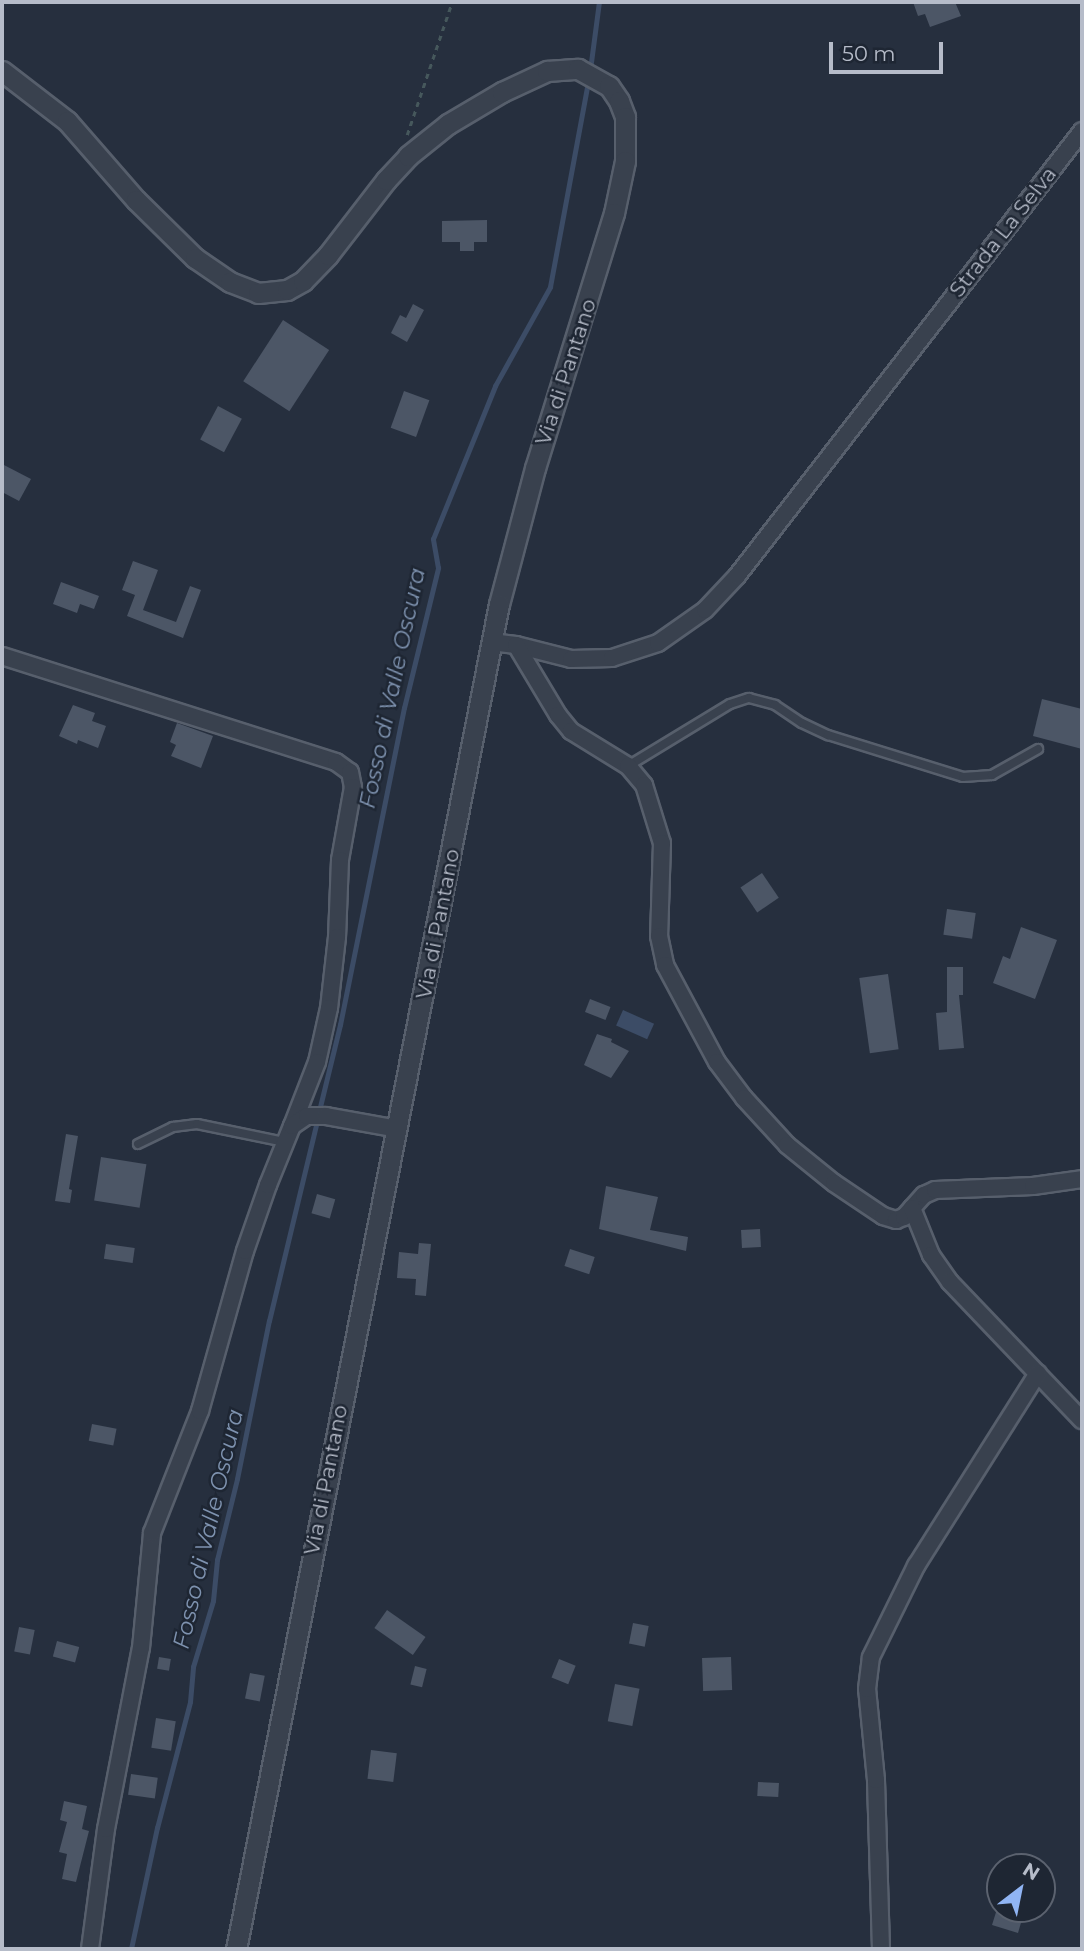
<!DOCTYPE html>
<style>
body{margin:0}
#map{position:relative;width:1084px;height:1951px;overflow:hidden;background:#262f3e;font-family:Montserrat,sans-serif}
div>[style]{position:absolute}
.water>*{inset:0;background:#3c4c66;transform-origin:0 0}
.stream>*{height:4.5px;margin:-2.25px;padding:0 2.25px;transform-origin:2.25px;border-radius:2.25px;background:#3c4c66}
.building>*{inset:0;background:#4c5666;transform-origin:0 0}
.path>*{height:2.5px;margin-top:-1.25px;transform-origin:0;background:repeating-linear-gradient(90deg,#46585c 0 5px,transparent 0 10px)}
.roads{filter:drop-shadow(2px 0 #575f6c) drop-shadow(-2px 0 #575f6c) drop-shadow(0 2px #575f6c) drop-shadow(0 -2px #575f6c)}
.service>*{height:8px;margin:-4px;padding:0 4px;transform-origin:4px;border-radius:4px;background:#39414e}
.minor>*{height:16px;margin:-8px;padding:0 8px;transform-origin:8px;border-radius:8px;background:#39414e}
.tertiary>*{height:19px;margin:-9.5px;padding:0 9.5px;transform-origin:9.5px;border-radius:9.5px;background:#39414e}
span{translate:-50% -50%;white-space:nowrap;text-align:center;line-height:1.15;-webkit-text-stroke:5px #1e2633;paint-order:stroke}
.street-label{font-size:21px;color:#b6bcc9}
.water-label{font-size:23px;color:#7e92af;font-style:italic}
.frame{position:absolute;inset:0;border:4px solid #b6bcc9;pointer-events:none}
.north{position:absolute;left:986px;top:1853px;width:70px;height:70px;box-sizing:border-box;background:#1e2633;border:2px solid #5b626f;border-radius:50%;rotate:32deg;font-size:19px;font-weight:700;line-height:28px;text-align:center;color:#b6bcc9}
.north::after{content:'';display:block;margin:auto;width:24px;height:32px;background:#90b4f3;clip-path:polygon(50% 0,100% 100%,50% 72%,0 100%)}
.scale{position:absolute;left:829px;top:42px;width:114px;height:32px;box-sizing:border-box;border:4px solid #b6bcc9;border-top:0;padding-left:9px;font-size:21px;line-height:24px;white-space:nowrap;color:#b6bcc9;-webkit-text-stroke:5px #1e2633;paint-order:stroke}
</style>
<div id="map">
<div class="water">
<div style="left:623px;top:1010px;width:34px;height:17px;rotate:24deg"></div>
</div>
<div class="stream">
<div style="left:590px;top:70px;width:69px;rotate:-82.5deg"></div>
<div style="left:319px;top:1111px;width:89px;rotate:-76.3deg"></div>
<div style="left:340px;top:1025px;width:323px;rotate:-78.6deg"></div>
<div style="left:404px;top:708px;width:144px;rotate:-76.3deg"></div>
<div style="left:438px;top:568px;width:29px;rotate:-100deg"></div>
<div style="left:433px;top:539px;width:165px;rotate:-67.9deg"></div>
<div style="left:495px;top:386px;width:113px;rotate:-60.9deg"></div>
<div style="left:550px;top:287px;width:208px;rotate:-79.5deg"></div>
<div style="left:131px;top:1949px;width:124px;rotate:-77.9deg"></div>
<div style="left:157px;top:1828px;width:130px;rotate:-75.3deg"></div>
<div style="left:190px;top:1702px;width:35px;rotate:-85deg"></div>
<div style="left:193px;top:1667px;width:69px;rotate:-73.1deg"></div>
<div style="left:213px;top:1601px;width:41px;rotate:-84.4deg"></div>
<div style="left:217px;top:1560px;width:83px;rotate:-76.1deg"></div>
<div style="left:237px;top:1479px;width:161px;rotate:-78.6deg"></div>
<div style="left:269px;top:1321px;width:206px;rotate:-76.5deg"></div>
</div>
<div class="building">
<div style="clip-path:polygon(913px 2px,955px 2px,961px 16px,930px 27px,925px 14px,918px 16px)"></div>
<div style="clip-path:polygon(487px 220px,487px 242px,474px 242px,474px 251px,460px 251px,460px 242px,442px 242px,442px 221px)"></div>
<div style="clip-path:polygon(413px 304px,424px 310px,407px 342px,391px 333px,400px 315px,406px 318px)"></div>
<div style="left:283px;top:320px;width:55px;height:73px;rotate:33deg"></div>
<div style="left:404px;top:391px;width:27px;height:39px;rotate:20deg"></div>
<div style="left:218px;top:406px;width:27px;height:38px;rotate:28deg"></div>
<div style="clip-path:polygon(2px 464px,31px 479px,19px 501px,2px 492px)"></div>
<div style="clip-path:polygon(133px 561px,158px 570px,143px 610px,176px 622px,190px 586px,201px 590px,183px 638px,127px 616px,135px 595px,122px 590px)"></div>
<div style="clip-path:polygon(61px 582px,99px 596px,94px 609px,80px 604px,77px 613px,53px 604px)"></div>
<div style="clip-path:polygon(1042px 699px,1082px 709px,1082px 749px,1033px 736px)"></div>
<div style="clip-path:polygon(73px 705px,95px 713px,92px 721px,106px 726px,98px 748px,78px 740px,77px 744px,59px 736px)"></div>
<div style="clip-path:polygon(177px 723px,213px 736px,201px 768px,171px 756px,176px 745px,170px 742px)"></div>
<div style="left:762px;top:873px;width:30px;height:26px;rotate:56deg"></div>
<div style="left:947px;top:909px;width:29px;height:26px;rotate:8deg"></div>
<div style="clip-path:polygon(1021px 927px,1057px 940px,1035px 999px,993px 983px,1003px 956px,1010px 959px)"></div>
<div style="clip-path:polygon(947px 967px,963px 967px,963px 995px,959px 995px,964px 1048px,939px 1050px,936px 1013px,947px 1012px)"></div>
<div style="left:888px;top:974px;width:76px;height:29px;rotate:82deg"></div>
<div style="left:590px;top:999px;width:22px;height:14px;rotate:21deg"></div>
<div style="clip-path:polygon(597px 1034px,612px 1039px,611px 1042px,629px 1051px,611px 1078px,584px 1065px)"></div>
<div style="clip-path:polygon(66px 1134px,78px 1136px,69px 1189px,72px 1190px,70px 1203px,55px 1201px)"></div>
<div style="left:101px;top:1157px;width:46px;height:44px;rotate:9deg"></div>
<div style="clip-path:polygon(606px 1186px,658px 1197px,650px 1230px,688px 1237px,686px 1251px,599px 1229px)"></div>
<div style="left:317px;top:1194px;width:19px;height:20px;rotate:16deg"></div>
<div style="left:760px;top:1229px;width:18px;height:19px;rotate:87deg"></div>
<div style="clip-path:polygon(419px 1243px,431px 1244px,426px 1296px,415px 1295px,416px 1279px,397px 1278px,399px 1252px,418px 1254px)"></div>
<div style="left:106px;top:1244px;width:29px;height:15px;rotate:8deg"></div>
<div style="left:570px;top:1249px;width:26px;height:18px;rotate:18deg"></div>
<div style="left:92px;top:1424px;width:25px;height:17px;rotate:11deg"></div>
<div style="left:387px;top:1610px;width:47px;height:22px;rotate:35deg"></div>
<div style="left:633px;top:1623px;width:16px;height:21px;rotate:11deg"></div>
<div style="left:19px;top:1627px;width:16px;height:25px;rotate:11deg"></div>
<div style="left:57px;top:1641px;width:23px;height:16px;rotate:15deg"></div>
<div style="left:159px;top:1657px;width:12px;height:12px;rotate:9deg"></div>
<div style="left:731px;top:1657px;width:33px;height:29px;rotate:88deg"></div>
<div style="left:559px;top:1659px;width:18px;height:20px;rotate:22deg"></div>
<div style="left:415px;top:1666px;width:12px;height:19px;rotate:14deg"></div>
<div style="left:250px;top:1673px;width:15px;height:26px;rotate:11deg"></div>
<div style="left:615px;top:1684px;width:25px;height:38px;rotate:11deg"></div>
<div style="left:156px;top:1718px;width:20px;height:30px;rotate:9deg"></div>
<div style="left:371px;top:1750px;width:26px;height:29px;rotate:7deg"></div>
<div style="left:131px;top:1774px;width:27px;height:21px;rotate:8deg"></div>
<div style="left:758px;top:1782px;width:21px;height:14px;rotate:3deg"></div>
<div style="clip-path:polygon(64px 1801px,87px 1806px,82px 1829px,89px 1831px,76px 1882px,62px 1879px,67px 1854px,59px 1852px,67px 1822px,60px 1820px)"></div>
<div style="clip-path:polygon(997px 1909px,1025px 1909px,1018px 1933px,992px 1925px)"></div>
</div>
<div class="path">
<div style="left:407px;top:135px;width:140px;rotate:-71.3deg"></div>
</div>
<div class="roads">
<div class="service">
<div style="left:628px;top:766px;width:119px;rotate:-31.3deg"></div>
<div style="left:730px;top:704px;width:20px;rotate:-18deg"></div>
<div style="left:749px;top:698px;width:27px;rotate:15deg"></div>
<div style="left:775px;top:705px;width:32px;rotate:34deg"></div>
<div style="left:802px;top:723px;width:29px;rotate:25deg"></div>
<div style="left:828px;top:735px;width:141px;rotate:17.3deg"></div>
<div style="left:963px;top:777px;width:29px;rotate:-4deg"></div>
<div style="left:992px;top:775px;width:53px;rotate:-29.5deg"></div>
<div style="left:138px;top:1144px;width:39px;rotate:-26deg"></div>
<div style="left:173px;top:1127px;width:24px;rotate:-7deg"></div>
<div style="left:197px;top:1124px;width:90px;rotate:11.6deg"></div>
</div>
<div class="minor">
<div style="left:491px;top:642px;width:25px;rotate:7deg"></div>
<div style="left:516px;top:645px;width:57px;rotate:14.3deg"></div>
<div style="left:571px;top:659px;width:41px;rotate:-1.4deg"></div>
<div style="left:612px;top:658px;width:48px;rotate:-18.1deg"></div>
<div style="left:658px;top:643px;width:57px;rotate:-35.1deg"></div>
<div style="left:705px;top:610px;width:47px;rotate:-46.7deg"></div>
<div style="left:737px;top:576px;width:563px;rotate:-52.21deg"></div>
<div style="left:516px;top:645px;width:82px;rotate:59deg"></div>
<div style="left:558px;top:715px;width:21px;rotate:51deg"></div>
<div style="left:571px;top:731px;width:67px;rotate:31.6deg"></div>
<div style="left:628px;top:766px;width:25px;rotate:50deg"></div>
<div style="left:644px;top:785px;width:61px;rotate:72.8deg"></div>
<div style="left:662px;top:843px;width:93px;rotate:91.8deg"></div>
<div style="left:659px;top:936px;width:30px;rotate:78deg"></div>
<div style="left:665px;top:965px;width:110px;rotate:61.8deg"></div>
<div style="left:717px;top:1062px;width:45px;rotate:53.1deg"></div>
<div style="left:744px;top:1098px;width:64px;rotate:47.5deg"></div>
<div style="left:787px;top:1145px;width:60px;rotate:39deg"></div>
<div style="left:834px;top:1183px;width:59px;rotate:34deg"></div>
<div style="left:883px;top:1216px;width:14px;rotate:17deg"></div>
<div style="left:896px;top:1220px;width:9px;rotate:-21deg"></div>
<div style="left:904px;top:1217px;width:30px;rotate:-48deg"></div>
<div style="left:924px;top:1195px;width:12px;rotate:-24deg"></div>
<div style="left:935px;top:1190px;width:98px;rotate:-2.3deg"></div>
<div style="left:1033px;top:1186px;width:49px;rotate:-8.1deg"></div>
<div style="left:2px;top:656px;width:350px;rotate:17.6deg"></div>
<div style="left:336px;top:762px;width:17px;rotate:36deg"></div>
<div style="left:350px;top:772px;width:15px;rotate:79deg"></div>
<div style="left:353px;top:787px;width:74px;rotate:100.1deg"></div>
<div style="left:340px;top:860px;width:77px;rotate:92.2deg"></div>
<div style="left:337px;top:937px;width:71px;rotate:96.4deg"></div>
<div style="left:329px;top:1008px;width:55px;rotate:102.5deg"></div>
<div style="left:317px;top:1062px;width:69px;rotate:111.3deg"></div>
<div style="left:912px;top:1208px;width:51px;rotate:68deg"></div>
<div style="left:931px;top:1255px;width:33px;rotate:55deg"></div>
<div style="left:950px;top:1282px;width:191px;rotate:46.3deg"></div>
<div style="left:90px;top:1949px;width:121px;rotate:-82.4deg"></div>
<div style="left:106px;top:1829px;width:184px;rotate:-79.1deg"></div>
<div style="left:141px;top:1648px;width:116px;rotate:-84.5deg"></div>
<div style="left:152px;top:1533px;width:131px;rotate:-68.5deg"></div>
<div style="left:200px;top:1411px;width:166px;rotate:-74.3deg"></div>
<div style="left:245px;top:1251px;width:70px;rotate:-70.8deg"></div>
<div style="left:268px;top:1185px;width:64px;rotate:-67.9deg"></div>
<div style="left:292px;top:1126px;width:18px;rotate:-34deg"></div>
<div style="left:307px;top:1116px;width:19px"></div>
<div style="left:326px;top:1116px;width:73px;rotate:10.2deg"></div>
<div style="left:881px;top:1949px;width:169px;rotate:-91.7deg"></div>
<div style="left:876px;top:1780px;width:91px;rotate:-95.6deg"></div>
<div style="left:867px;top:1689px;width:32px;rotate:-83deg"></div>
<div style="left:871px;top:1657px;width:102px;rotate:-63.7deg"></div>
<div style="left:916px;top:1566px;width:228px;rotate:-57.7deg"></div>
</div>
<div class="tertiary">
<div style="left:2px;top:71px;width:82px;rotate:37.6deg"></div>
<div style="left:67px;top:121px;width:105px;rotate:48.9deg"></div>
<div style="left:136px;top:200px;width:83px;rotate:44.5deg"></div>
<div style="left:195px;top:258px;width:42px;rotate:34.4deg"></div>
<div style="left:230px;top:282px;width:30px;rotate:21deg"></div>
<div style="left:258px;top:293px;width:29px;rotate:-6deg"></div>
<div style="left:287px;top:290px;width:18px;rotate:-29deg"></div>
<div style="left:303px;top:281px;width:36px;rotate:-46deg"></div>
<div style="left:328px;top:255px;width:95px;rotate:-52.3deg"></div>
<div style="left:386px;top:180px;width:33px;rotate:-47deg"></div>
<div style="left:408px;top:156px;width:51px;rotate:-38.7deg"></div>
<div style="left:448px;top:124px;width:63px;rotate:-30.7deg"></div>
<div style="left:502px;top:92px;width:50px;rotate:-25deg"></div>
<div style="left:547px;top:71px;width:31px;rotate:-4deg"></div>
<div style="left:578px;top:69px;width:35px;rotate:29deg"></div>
<div style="left:609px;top:86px;width:18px;rotate:56deg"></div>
<div style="left:619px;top:101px;width:17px;rotate:69deg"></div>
<div style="left:625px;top:117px;width:44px;rotate:90deg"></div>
<div style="left:625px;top:161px;width:53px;rotate:101.9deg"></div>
<div style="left:614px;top:213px;width:267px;rotate:107.2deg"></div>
<div style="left:535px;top:468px;width:141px;rotate:104.8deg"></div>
<div style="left:499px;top:604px;width:1370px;rotate:101.06deg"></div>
</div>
</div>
<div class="street-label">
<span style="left:1003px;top:232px;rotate:-52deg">Strada La Selva</span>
<span style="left:566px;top:372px;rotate:-72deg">Via di Pantano</span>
<span style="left:438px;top:924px;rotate:-79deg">Via di Pantano</span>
<span style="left:326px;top:1480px;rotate:-79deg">Via di Pantano</span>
</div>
<div class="water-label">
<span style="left:392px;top:688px;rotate:-78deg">Fosso di Valle Oscura</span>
<span style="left:208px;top:1529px;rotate:-77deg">Fosso di Valle Oscura</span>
</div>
<div class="frame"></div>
<div class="north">N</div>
<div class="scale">50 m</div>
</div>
